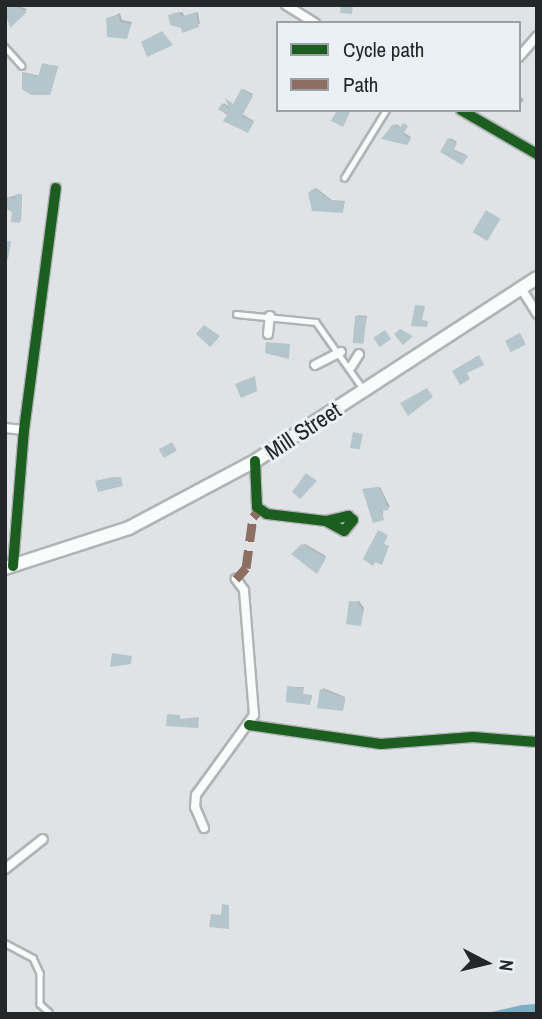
<!DOCTYPE html>
<style>
body{margin:0}
#map{position:relative;width:542px;height:1019px;overflow:hidden;background:#dfe3e5;font-family:"Archivo Narrow",sans-serif}
div>[style]{position:absolute}
.water>*{inset:0;background:#7aafc5}
.shadow>*{inset:0;background:#0003}
.building>*{inset:0;background:#b5c5cc;transform-origin:0 0}
.roads{filter:drop-shadow(2px 0 #b0b4b5) drop-shadow(-2px 0 #b0b4b5) drop-shadow(0 2px #b0b4b5) drop-shadow(0 -2px #b0b4b5)}
.service>*{height:4.5px;margin:-2.25px;padding:0 2.25px;transform-origin:2.25px;border-radius:2.25px;background:#fafbfb}
.minor>*{height:8px;margin:-4px;padding:0 4px;transform-origin:4px;border-radius:4px;background:#fafbfb}
.secondary>*{height:12px;margin:-6px;padding:0 6px;transform-origin:6px;border-radius:6px;background:#fafbfb}
.quiet>*{height:9px;margin-top:-4.5px;transform-origin:0;background:repeating-linear-gradient(90deg,#8d6e63 0 18px,transparent 0 27px)}
.cycleway>*{height:10px;margin:-5px;padding:0 5px;transform-origin:5px;border-radius:5px;background:#1b5e20}
span{translate:-50% -50%;white-space:nowrap;text-align:center;line-height:1.15;-webkit-text-stroke:6px #e9f1f5;paint-order:stroke}
.street-label{font-size:23px;color:#232728}
.frame{position:absolute;inset:0;border:7px solid #232728;pointer-events:none}
.legend{position:absolute;left:276px;top:21px;width:245px;height:91px;box-sizing:border-box;background:#e9f1f5;border:2px solid #9aa0a3;margin:0;padding:9px 12px;list-style:none;font-size:21px;color:#232728}
.legend li{display:flex;align-items:center;gap:14px;height:35px}
.legend b{width:35px;border:2px solid #9aa0a3}
.north{position:absolute;left:451px;top:928px;width:70px;height:70px;-webkit-text-stroke:5px #e9f1f5;paint-order:stroke;rotate:97deg;font-size:19px;font-weight:700;line-height:28px;text-align:center;color:#232728}
.north::after{content:'';display:block;margin:auto;width:24px;height:32px;background:#232728;clip-path:polygon(50% 0,100% 100%,50% 72%,0 100%)}
</style>
<div id="map">
<div class="water">
<div style="clip-path:polygon(537px 1004px,537px 1014px,483px 1014px,522px 1005px)"></div>
</div>
<div class="shadow">
<div style="clip-path:polygon(15px 5px,27px 9px,10px 26px,5px 13px)"></div>
<div style="clip-path:polygon(182px 12px,185px 16px,198px 12px,200px 24px,171px 14px)"></div>
<div style="clip-path:polygon(120px 13px,122px 20px,132px 22px,127px 37px,107px 19px)"></div>
<div style="clip-path:polygon(44px 64px,58px 66px,51px 92px,24px 88px,23px 72px,40px 76px)"></div>
<div style="clip-path:polygon(243px 89px,253px 94px,242px 114px,254px 121px,249px 130px,220px 110px,224px 103px,232px 109px)"></div>
<div style="clip-path:polygon(519px 95px,524px 100px,519px 105px)"></div>
<div style="clip-path:polygon(406px 123px,403px 132px,411px 137px,406px 143px,384px 138px,396px 124px,402px 128px)"></div>
<div style="clip-path:polygon(451px 138px,457px 142px,452px 149px,467px 155px,462px 163px,442px 151px)"></div>
<div style="clip-path:polygon(316px 188px,332px 200px,345px 201px,343px 210px,310px 193px)"></div>
<div style="clip-path:polygon(22px 194px,21px 220px,20px 221px,5px 198px)"></div>
<div style="clip-path:polygon(358px 315px,367px 316px,363px 342px,357px 317px)"></div>
<div style="clip-path:polygon(380px 487px,390px 507px,383px 509px,383px 519px,364px 489px)"></div>
<div style="clip-path:polygon(305px 544px,326px 556px,318px 570px,294px 554px)"></div>
<div style="clip-path:polygon(359px 601px,364px 608px,361px 624px,350px 602px)"></div>
<div style="clip-path:polygon(288px 687px,304px 687px,303px 694px,312px 695px,311px 701px)"></div>
<div style="clip-path:polygon(323px 688px,345px 697px,344px 707px,319px 706px)"></div>
</div>
<div class="building">
<div style="clip-path:polygon(13px 5px,27px 12px,10px 28px,5px 9px)"></div>
<div style="clip-path:polygon(341px 5px,353px 5px,352px 14px,340px 13px)"></div>
<div style="clip-path:polygon(180px 12px,181px 17px,196px 12px,199px 27px,182px 33px,181px 28px,170px 25px,168px 15px)"></div>
<div style="clip-path:polygon(118px 15px,120px 22px,131px 24px,127px 39px,107px 37px,106px 18px)"></div>
<div style="clip-path:polygon(162px 31px,173px 45px,147px 57px,141px 42px)"></div>
<div style="clip-path:polygon(42px 63px,58px 67px,50px 95px,31px 95px,22px 89px,22px 72px,38px 77px)"></div>
<div style="clip-path:polygon(241px 89px,253px 96px,242px 116px,254px 122px,248px 133px,223px 121px,228px 113px,218px 110px,222px 103px,230px 110px,225px 98px,233px 104px)"></div>
<div style="clip-path:polygon(337px 110px,351px 110px,343px 127px,331px 121px)"></div>
<div style="clip-path:polygon(403px 123px,408px 126px,403px 134px,411px 139px,407px 145px,381px 139px,393px 124px,400px 128px)"></div>
<div style="clip-path:polygon(448px 138px,457px 144px,453px 151px,468px 156px,462px 165px,440px 152px)"></div>
<div style="clip-path:polygon(314px 188px,330px 200px,344px 202px,343px 213px,312px 211px,308px 193px)"></div>
<div style="clip-path:polygon(16px 194px,22px 194px,20px 223px,11px 222px,12px 212px,5px 208px,5px 197px,15px 199px)"></div>
<div style="left:486px;top:210px;width:17px;height:26px;rotate:31deg"></div>
<div style="clip-path:polygon(5px 241px,11px 241px,8px 259px,5px 260px)"></div>
<div style="clip-path:polygon(415px 305px,425px 306px,422px 320px,428px 321px,427px 327px,411px 326px)"></div>
<div style="left:355px;top:316px;width:11px;height:27px;rotate:5deg"></div>
<div style="clip-path:polygon(204px 325px,220px 336px,210px 347px,196px 334px)"></div>
<div style="clip-path:polygon(400px 329px,413px 336px,403px 345px,394px 334px)"></div>
<div style="left:385px;top:330px;width:11px;height:14px;rotate:56deg"></div>
<div style="left:520px;top:333px;width:13px;height:17px;rotate:63deg"></div>
<div style="clip-path:polygon(266px 342px,290px 344px,289px 359px,265px 353px)"></div>
<div style="clip-path:polygon(479px 355px,484px 365px,467px 373px,470px 379px,460px 385px,452px 371px)"></div>
<div style="clip-path:polygon(255px 376px,257px 391px,241px 398px,235px 384px)"></div>
<div style="clip-path:polygon(427px 388px,433px 397px,408px 416px,400px 403px)"></div>
<div style="left:353px;top:432px;width:10px;height:16px;rotate:11deg"></div>
<div style="left:172px;top:442px;width:10px;height:15px;rotate:61deg"></div>
<div style="clip-path:polygon(306px 473px,317px 481px,300px 499px,292px 492px)"></div>
<div style="clip-path:polygon(112px 477px,121px 477px,123px 486px,98px 492px,95px 481px)"></div>
<div style="clip-path:polygon(379px 487px,389px 510px,382px 511px,384px 520px,373px 523px,362px 489px)"></div>
<div style="clip-path:polygon(378px 530px,388px 535px,384px 544px,389px 546px,382px 565px,375px 562px,373px 566px,363px 559px)"></div>
<div style="clip-path:polygon(302px 544px,326px 558px,317px 574px,291px 554px)"></div>
<div style="clip-path:polygon(349px 601px,357px 602px,363px 610px,361px 626px,346px 624px)"></div>
<div style="clip-path:polygon(112px 653px,132px 656px,131px 664px,110px 667px)"></div>
<div style="clip-path:polygon(287px 686px,303px 688px,303px 694px,311px 695px,310px 705px,286px 702px)"></div>
<div style="clip-path:polygon(320px 689px,345px 698px,343px 711px,317px 708px)"></div>
<div style="clip-path:polygon(167px 714px,180px 715px,180px 719px,199px 717px,198px 728px,166px 726px)"></div>
<div style="clip-path:polygon(222px 904px,229px 905px,229px 929px,209px 927px,211px 914px,221px 915px)"></div>
</div>
<div class="roads">
<div class="service">
<div style="left:5px;top:47px;width:25px;rotate:48deg"></div>
<div style="left:344px;top:178px;width:80px;rotate:-58.3deg"></div>
<div style="left:236px;top:314px;width:80px;rotate:5.7deg"></div>
<div style="left:316px;top:322px;width:83px;rotate:54.8deg"></div>
<div style="left:5px;top:943px;width:32px;rotate:28deg"></div>
<div style="left:33px;top:958px;width:17px;rotate:65deg"></div>
<div style="left:40px;top:973px;width:31px;rotate:90deg"></div>
<div style="left:40px;top:1004px;width:12px;rotate:42deg"></div>
</div>
<div class="minor">
<div style="left:286px;top:5px;width:34px;rotate:32deg"></div>
<div style="left:519px;top:57px;width:28px;rotate:-49deg"></div>
<div style="left:461px;top:110px;width:88px;rotate:30.1deg"></div>
<div style="left:521px;top:288px;width:31px;rotate:58deg"></div>
<div style="left:268px;top:334px;width:18px;rotate:-84deg"></div>
<div style="left:315px;top:365px;width:29px;rotate:-27deg"></div>
<div style="left:351px;top:367px;width:15px;rotate:-58deg"></div>
<div style="left:5px;top:428px;width:19px;rotate:6deg"></div>
<div style="left:255px;top:461px;width:46px;rotate:87.5deg"></div>
<div style="left:257px;top:507px;width:12px;rotate:35deg"></div>
<div style="left:267px;top:514px;width:59px;rotate:6.8deg"></div>
<div style="left:326px;top:521px;width:23px;rotate:-13deg"></div>
<div style="left:348px;top:516px;width:6px;rotate:39deg"></div>
<div style="left:353px;top:520px;width:14px;rotate:129deg"></div>
<div style="left:344px;top:531px;width:21px;rotate:-151deg"></div>
<div style="left:13px;top:566px;width:136px;rotate:-85.4deg"></div>
<div style="left:24px;top:430px;width:244px;rotate:-82.5deg"></div>
<div style="left:249px;top:725px;width:133px;rotate:8.2deg"></div>
<div style="left:381px;top:744px;width:92px;rotate:-4.4deg"></div>
<div style="left:473px;top:737px;width:64px;rotate:4.5deg"></div>
<div style="left:204px;top:828px;width:23px;rotate:-113deg"></div>
<div style="left:195px;top:807px;width:12px;rotate:-85deg"></div>
<div style="left:196px;top:795px;width:99px;rotate:-54.1deg"></div>
<div style="left:254px;top:715px;width:125px;rotate:-94.6deg"></div>
<div style="left:244px;top:590px;width:14px;rotate:-126deg"></div>
<div style="left:5px;top:869px;width:48px;rotate:-38.3deg"></div>
</div>
<div class="secondary">
<div style="left:5px;top:568px;width:130px;rotate:-17.9deg"></div>
<div style="left:129px;top:528px;width:143px;rotate:-28deg"></div>
<div style="left:255px;top:461px;width:336px;rotate:-33deg"></div>
</div>
</div>
<div class="quiet">
<div style="left:236px;top:579px;width:15px;rotate:-48deg"></div>
<div style="left:246px;top:568px;width:51px;rotate:-82.2deg"></div>
<div style="left:253px;top:517px;width:11px;rotate:-49deg"></div>
</div>
<div class="cycleway">
<div style="left:461px;top:110px;width:88px;rotate:30.1deg"></div>
<div style="left:255px;top:461px;width:46px;rotate:87.5deg"></div>
<div style="left:257px;top:507px;width:12px;rotate:35deg"></div>
<div style="left:267px;top:514px;width:59px;rotate:6.8deg"></div>
<div style="left:326px;top:521px;width:23px;rotate:-13deg"></div>
<div style="left:348px;top:516px;width:6px;rotate:39deg"></div>
<div style="left:353px;top:520px;width:14px;rotate:129deg"></div>
<div style="left:344px;top:531px;width:21px;rotate:-151deg"></div>
<div style="left:13px;top:566px;width:136px;rotate:-85.4deg"></div>
<div style="left:24px;top:430px;width:244px;rotate:-82.5deg"></div>
<div style="left:249px;top:725px;width:133px;rotate:8.2deg"></div>
<div style="left:381px;top:744px;width:92px;rotate:-4.4deg"></div>
<div style="left:473px;top:737px;width:64px;rotate:4.5deg"></div>
</div>
<div class="street-label">
<span style="left:303px;top:431px;rotate:-33deg">Mill Street</span>
</div>
<div class="frame"></div>
<ul class="legend">
<li><b style="height:9px;background:#1b5e20"></b>Cycle path</li>
<li><b style="height:9px;background:#8d6e63"></b>Path</li>
</ul>
<div class="north">N</div>
</div>
